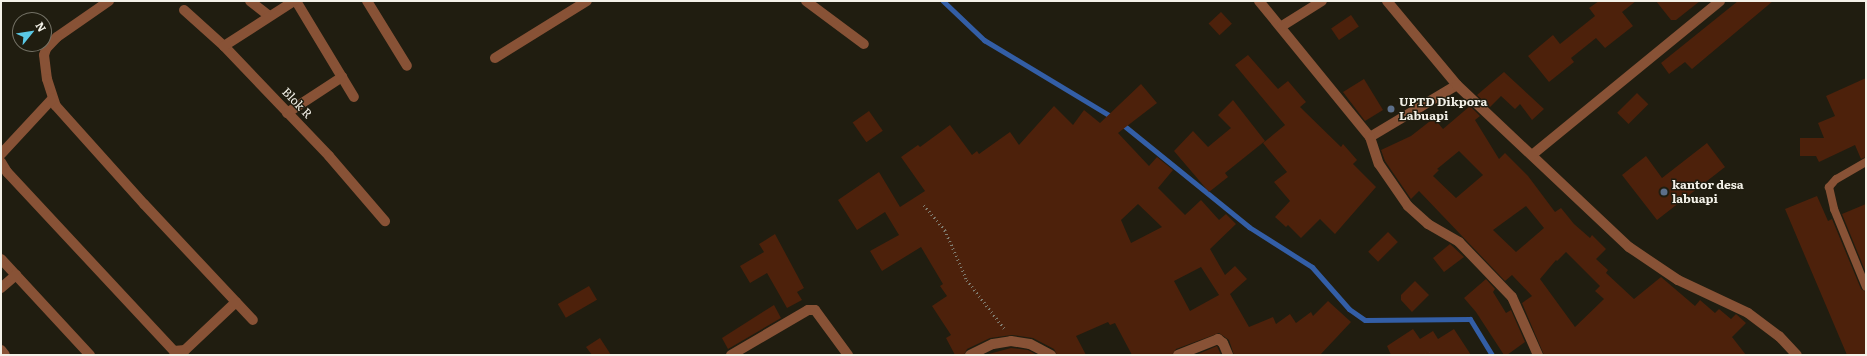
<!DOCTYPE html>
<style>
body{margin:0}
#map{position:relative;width:1867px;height:356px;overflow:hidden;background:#201d10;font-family:Literata,serif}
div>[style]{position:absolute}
.stream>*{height:5px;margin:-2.5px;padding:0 2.5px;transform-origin:2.5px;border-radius:2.5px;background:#335ea6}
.building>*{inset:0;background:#4d210b;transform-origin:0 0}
.path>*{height:2.5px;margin-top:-1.25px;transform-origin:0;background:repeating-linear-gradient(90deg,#807e73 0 1px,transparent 0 4px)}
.lane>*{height:8px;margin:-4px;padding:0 4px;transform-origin:4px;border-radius:4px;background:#885236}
.street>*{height:10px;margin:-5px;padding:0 5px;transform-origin:5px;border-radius:5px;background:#885236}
.dots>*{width:11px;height:11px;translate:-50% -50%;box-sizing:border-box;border:2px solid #201d10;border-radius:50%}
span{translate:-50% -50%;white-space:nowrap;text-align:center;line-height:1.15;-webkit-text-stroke:3px #201d10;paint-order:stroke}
.poi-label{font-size:12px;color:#f3f1e8;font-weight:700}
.left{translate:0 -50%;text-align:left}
.street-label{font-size:12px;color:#f3f1e8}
.frame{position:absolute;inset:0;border:2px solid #f3f1e8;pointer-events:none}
.north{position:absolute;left:12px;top:12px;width:40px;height:40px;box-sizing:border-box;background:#201d10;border:1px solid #747266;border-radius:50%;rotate:60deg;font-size:11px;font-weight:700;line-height:16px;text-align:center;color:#f3f1e8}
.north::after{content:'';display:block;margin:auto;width:14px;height:18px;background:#5ac8e5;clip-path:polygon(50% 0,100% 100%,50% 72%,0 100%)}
</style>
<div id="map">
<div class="stream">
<div style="left:943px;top:1px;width:57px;rotate:43.6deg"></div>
<div style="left:984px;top:40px;width:152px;rotate:31deg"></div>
<div style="left:1122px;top:124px;width:164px;rotate:39deg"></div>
<div style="left:1249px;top:227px;width:75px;rotate:32.4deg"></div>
<div style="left:1312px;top:267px;width:56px;rotate:48.6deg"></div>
<div style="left:1349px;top:309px;width:19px;rotate:35deg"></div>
<div style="left:1365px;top:320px;width:105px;rotate:-0.5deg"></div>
<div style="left:1470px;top:319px;width:42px;rotate:58.6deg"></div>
</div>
<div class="building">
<div style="clip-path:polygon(1599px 1px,1636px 1px,1622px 12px,1633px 26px,1605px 48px,1596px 38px,1571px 58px,1574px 62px,1549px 82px,1528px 56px,1553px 35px,1560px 44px,1595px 16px,1589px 8px)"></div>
<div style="clip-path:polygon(1656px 1px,1700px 1px,1676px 20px,1671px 20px)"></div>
<div style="clip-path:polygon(1738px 1px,1773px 1px,1692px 69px,1685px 62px,1669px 74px,1661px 63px)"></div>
<div style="left:1221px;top:12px;width:16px;height:17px;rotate:47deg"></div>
<div style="left:1351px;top:15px;width:14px;height:24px;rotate:56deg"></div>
<div style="clip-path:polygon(1248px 55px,1278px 89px,1288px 81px,1306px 102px,1300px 107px,1341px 147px,1343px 144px,1357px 160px,1353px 164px,1376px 187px,1335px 234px,1320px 219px,1301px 238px,1288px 225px,1286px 227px,1275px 217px,1290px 201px,1274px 182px,1287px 172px,1263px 143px,1285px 125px,1235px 65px)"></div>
<div style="clip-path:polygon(1504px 72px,1544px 109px,1532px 120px,1520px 104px,1515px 109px,1501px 96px,1490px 107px,1477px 95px)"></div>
<div style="clip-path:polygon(1866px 78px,1866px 157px,1861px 159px,1855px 145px,1819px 162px,1816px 156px,1800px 156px,1800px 138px,1824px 138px,1818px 123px,1835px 116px,1826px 96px)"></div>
<div style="clip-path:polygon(1364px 79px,1383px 110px,1365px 121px,1343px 92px)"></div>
<div style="clip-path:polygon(evenodd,1141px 84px,1157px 103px,1118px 133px,1149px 166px,1157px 157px,1173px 170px,1158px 188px,1185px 215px,1201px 200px,1219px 220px,1226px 214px,1236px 224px,1210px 249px,1225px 275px,1235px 266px,1247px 279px,1230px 294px,1249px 327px,1273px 317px,1276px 324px,1290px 314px,1296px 323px,1311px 312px,1313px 316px,1328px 301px,1351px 322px,1320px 355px,1234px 355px,1229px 340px,1219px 333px,1176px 349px,1172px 355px,1132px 355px,1115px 323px,1110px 325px,1108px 322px,1076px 336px,1086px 355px,1057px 355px,1054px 349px,1033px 338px,1012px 335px,990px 338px,967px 349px,964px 355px,955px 355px,946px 338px,951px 335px,932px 306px,947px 296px,940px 286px,943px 284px,921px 247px,882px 271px,870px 251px,899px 235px,885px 212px,857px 230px,838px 200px,879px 172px,900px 207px,925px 191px,901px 157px,918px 145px,920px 147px,950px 125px,972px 155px,977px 151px,979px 154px,1010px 132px,1019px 145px,1054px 106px,1073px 125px,1084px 110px,1100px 123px,1141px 84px,1138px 204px,1162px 227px,1131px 243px,1121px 220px,1138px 204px,1141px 84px,1201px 267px,1219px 295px,1190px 311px,1174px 281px,1201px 267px)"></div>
<div style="left:1637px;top:93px;width:16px;height:28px;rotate:45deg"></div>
<div style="clip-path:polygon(1233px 100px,1265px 141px,1225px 173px,1228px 177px,1209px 192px,1174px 151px,1193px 131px,1208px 147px,1231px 128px,1218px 115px)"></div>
<div style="clip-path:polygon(evenodd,1470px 106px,1480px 116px,1475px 120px,1499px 159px,1505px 153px,1528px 176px,1555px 212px,1561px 208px,1574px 224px,1590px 238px,1592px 235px,1606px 249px,1596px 259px,1608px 270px,1606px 273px,1634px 299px,1661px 277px,1695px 306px,1700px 300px,1715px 313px,1719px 309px,1731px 319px,1736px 314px,1746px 323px,1732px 337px,1746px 355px,1544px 355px,1522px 303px,1532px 296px,1512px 275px,1505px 281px,1419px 191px,1411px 199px,1385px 161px,1381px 150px,1411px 136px,1434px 118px,1443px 129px,1470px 106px,1459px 151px,1483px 175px,1456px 198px,1433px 176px,1439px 170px,1437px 169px,1459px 151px,1470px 106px,1526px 206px,1544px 228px,1516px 252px,1493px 230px,1526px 206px,1470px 106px,1566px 252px,1600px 286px,1595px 291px,1604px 299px,1575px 327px,1540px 279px,1556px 260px,1557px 261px,1566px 252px)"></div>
<div style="left:869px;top:111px;width:24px;height:20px;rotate:55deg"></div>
<div style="clip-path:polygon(1707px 143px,1725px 167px,1657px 220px,1622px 175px,1646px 156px,1662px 178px)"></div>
<div style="clip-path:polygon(1817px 196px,1828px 221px,1832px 219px,1861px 289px,1866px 292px,1866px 355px,1847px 355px,1785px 209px)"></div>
<div style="clip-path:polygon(1866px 204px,1866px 273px,1842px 214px)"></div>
<div style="left:1388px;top:232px;width:14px;height:28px;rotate:45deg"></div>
<div style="clip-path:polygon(775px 234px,804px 288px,797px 292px,802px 300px,787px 308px,767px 273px,750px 283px,740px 266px,764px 252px,759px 244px)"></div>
<div style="clip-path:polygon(1450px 244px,1464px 257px,1444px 272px,1433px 258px)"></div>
<div style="clip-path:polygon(1486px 279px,1495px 289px,1493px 292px,1506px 313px,1511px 310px,1525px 342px,1507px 355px,1504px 355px,1476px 312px,1464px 298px)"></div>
<div style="clip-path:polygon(1415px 281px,1429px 295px,1412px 312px,1401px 300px,1401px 295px)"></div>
<div style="left:589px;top:286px;width:16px;height:36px;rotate:60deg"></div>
<div style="clip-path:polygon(774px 305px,781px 318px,728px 349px,722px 338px)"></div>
<div style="clip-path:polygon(1413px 329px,1420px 339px,1433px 331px,1438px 339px,1454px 329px,1471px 355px,1391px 355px,1387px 346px)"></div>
<div style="clip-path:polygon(600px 338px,611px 355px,592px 355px,586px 347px)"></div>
<div style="clip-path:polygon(1217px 346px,1221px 355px,1196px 355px)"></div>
<div style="clip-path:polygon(1011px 348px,1028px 350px,1037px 355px,985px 355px)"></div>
</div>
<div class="path">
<div style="left:924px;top:205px;width:33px;rotate:50deg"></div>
<div style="left:945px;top:230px;width:55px;rotate:66.3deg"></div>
<div style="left:967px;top:280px;width:61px;rotate:52.4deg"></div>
<div style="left:1426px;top:355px;width:4px;rotate:-34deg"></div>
</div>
<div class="lane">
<div style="left:1866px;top:162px;width:34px;rotate:150deg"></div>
<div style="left:1836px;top:179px;width:11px;rotate:131deg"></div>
<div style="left:1829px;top:187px;width:23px;rotate:77deg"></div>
<div style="left:1834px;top:209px;width:84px;rotate:67.7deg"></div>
</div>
<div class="street">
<div style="left:109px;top:1px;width:63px;rotate:145.3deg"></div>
<div style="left:57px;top:37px;width:16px;rotate:133deg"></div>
<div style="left:46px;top:49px;width:6px;rotate:108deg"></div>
<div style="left:44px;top:55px;width:24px;rotate:83deg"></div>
<div style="left:47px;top:79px;width:28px;rotate:72deg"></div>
<div style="left:56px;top:106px;width:132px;rotate:48.1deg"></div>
<div style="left:144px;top:204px;width:159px;rotate:46.8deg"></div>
<div style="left:250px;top:1px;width:24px;rotate:38deg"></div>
<div style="left:296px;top:1px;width:112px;rotate:58.9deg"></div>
<div style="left:367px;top:1px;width:76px;rotate:58.4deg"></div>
<div style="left:806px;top:1px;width:72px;rotate:36.6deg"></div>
<div style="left:1259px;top:1px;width:176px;rotate:50.8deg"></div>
<div style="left:1370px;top:137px;width:101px;rotate:-30.9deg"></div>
<div style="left:1387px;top:1px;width:109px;rotate:50.2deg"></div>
<div style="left:1457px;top:85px;width:236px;rotate:43.3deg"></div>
<div style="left:1629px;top:247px;width:59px;rotate:34deg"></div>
<div style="left:1678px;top:280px;width:77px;rotate:25.2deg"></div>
<div style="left:1748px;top:313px;width:39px;rotate:37deg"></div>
<div style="left:1779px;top:336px;width:26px;rotate:47deg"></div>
<div style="left:184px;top:10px;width:54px;rotate:42deg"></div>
<div style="left:224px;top:46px;width:152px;rotate:46.3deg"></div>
<div style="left:329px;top:156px;width:86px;rotate:49.3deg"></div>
<div style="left:1282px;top:26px;width:47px;rotate:-32deg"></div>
<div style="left:224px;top:46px;width:83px;rotate:-32.7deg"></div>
<div style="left:495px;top:58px;width:108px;rotate:-31.8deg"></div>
<div style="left:287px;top:113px;width:66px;rotate:-33.2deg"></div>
<div style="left:1370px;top:137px;width:28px;rotate:72deg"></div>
<div style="left:1379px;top:164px;width:51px;rotate:55.4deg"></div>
<div style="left:1408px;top:206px;width:27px;rotate:42deg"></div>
<div style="left:1428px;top:224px;width:36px;rotate:30deg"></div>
<div style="left:1459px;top:242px;width:76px;rotate:46.1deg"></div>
<div style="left:1512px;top:297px;width:64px;rotate:65.9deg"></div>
<div style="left:1px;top:154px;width:76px;rotate:-47.1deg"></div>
<div style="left:1532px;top:155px;width:243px;rotate:-39.3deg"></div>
<div style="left:1px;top:162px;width:12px;rotate:59deg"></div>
<div style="left:7px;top:172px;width:245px;rotate:47deg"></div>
<div style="left:174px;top:351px;width:11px;rotate:-5deg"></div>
<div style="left:185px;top:350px;width:70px;rotate:-43.3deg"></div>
<div style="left:1px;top:259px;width:131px;rotate:47.2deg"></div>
<div style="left:1px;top:288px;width:20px;rotate:-41deg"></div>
<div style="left:1px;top:350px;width:6px;rotate:51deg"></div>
<div style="left:731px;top:355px;width:89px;rotate:-30.3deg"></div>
<div style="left:808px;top:310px;width:7px"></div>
<div style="left:815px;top:310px;width:56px;rotate:53.7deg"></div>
<div style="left:970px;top:355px;width:25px;rotate:-26deg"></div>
<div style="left:993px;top:344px;width:18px;rotate:-9deg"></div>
<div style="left:1011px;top:341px;width:19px;rotate:9deg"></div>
<div style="left:1030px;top:344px;width:24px;rotate:28deg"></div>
<div style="left:1178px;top:355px;width:43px;rotate:-21.8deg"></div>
<div style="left:1218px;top:339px;width:6px;rotate:39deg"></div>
<div style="left:1223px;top:343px;width:13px;rotate:67deg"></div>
</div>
<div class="dots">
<div style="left:1391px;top:109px;background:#5c6f8a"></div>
<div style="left:1664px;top:192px;background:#5c6f8a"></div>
</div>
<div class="poi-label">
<span class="left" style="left:1399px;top:109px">UPTD Dikpora<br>Labuapi</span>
<span class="left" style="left:1672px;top:192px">kantor desa<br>labuapi</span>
</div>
<div class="street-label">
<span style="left:297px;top:103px;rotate:46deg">Blok R</span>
</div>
<div class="frame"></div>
<div class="north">N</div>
</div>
